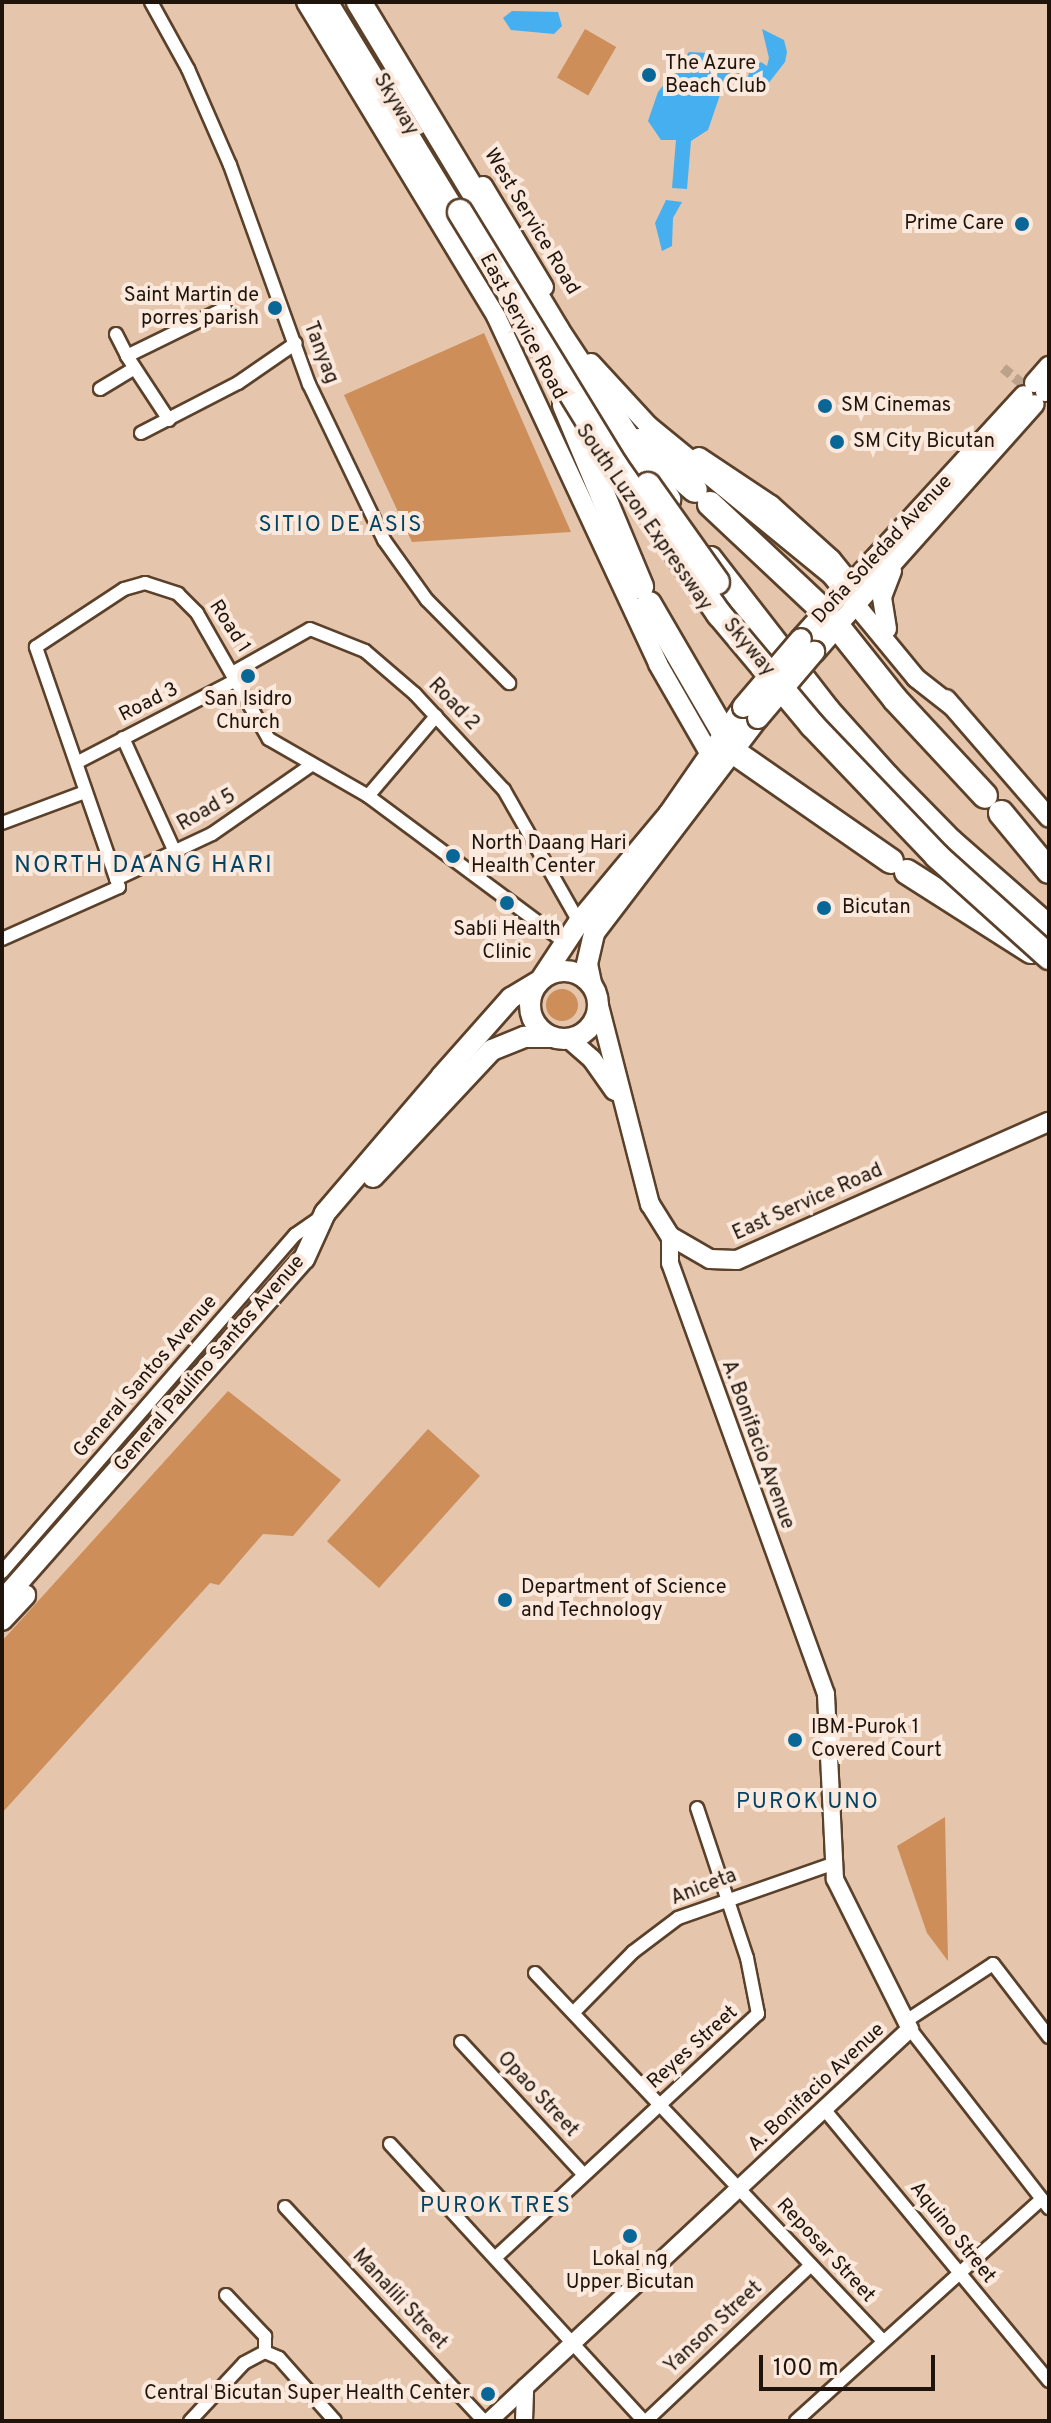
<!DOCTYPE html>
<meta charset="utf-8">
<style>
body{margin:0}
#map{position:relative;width:1051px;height:2423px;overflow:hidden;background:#e5c5ab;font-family:Overpass,sans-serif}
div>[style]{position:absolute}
.green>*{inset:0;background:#cd8e5a;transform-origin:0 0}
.round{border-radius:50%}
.water>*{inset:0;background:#46afef}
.pedestrian-tunnel>*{height:10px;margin-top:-5px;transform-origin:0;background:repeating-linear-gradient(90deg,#bda28b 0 10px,transparent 0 15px)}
.roads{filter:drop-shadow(2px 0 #5b402a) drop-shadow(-2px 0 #5b402a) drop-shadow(0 2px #5b402a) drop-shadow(0 -2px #5b402a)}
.minor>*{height:12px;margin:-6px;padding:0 6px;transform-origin:6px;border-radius:6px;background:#fff}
.tertiary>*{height:16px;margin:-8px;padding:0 8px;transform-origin:8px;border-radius:8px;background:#fff}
.secondary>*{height:18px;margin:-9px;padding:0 9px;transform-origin:9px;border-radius:9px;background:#fff}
.primary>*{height:20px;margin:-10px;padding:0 10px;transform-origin:10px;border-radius:10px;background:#fff}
.primary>.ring{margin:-10px;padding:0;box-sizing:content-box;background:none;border:20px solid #fff;border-radius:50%}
.motorway>*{height:24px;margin:-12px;padding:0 12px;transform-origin:12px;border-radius:12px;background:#fff}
.bridges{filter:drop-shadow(2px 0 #5b402a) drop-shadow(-2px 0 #5b402a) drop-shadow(0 2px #5b402a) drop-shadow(0 -2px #5b402a)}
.primary-bridge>*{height:20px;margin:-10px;padding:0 10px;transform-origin:10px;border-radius:10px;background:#fff}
.motorway-bridge>*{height:24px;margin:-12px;padding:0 12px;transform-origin:12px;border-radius:12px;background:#fff}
.dots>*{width:22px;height:22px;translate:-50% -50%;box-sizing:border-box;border:4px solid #fae9dc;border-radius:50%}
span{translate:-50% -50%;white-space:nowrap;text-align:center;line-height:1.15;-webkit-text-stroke:8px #fae9dc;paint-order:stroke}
.poi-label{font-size:20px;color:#1f140b}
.left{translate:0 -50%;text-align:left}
.right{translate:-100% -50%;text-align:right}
.street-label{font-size:20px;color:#1f140b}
.neighbourhood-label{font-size:22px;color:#024262;letter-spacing:2px}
.quarter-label{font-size:24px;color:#024262;letter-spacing:2px}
.frame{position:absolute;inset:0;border:4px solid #1f140b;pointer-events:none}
.scale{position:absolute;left:759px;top:2355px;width:176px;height:36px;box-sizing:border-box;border:4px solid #1f140b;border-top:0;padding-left:10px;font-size:24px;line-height:28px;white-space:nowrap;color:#1f140b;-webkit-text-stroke:6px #fae9dc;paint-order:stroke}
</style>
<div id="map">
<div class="green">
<div style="left:585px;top:29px;width:36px;height:56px;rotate:30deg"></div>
<div style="clip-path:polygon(484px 333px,571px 532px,412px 542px,344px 395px)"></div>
<div class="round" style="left:546px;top:989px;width:32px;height:32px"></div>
<div style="clip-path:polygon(228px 1391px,341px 1480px,293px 1536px,263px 1534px,219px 1585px,210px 1583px,2px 1813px,2px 1641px)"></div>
<div style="left:428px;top:1429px;width:70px;height:151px;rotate:42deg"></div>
<div style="clip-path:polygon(945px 1817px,948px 1961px,927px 1933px,897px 1846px)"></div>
</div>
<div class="water">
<div style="clip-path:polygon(512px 11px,558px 12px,562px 26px,554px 34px,511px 30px,503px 18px)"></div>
<div style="clip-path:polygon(762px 29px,784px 40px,787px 52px,785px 62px,764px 89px,747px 80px,750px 70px,761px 62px,767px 66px,769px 58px)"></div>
<div style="clip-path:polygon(689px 52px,710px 53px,729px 72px,744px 74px,744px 82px,721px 92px,708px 130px,691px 141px,687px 189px,672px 188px,676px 140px,661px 140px,648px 121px,658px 92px)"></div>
<div style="clip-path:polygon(666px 200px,682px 202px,673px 218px,672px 246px,662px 251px,655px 223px)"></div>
</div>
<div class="pedestrian-tunnel">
<div style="left:1003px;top:368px;width:60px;rotate:39.6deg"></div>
</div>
<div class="roads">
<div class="minor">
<div style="left:151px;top:2px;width:77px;rotate:61.1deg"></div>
<div style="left:188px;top:69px;width:105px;rotate:66.4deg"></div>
<div style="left:230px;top:165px;width:233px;rotate:70.2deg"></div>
<div style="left:309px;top:384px;width:173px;rotate:64.3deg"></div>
<div style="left:384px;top:540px;width:74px;rotate:54.4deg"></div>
<div style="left:427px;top:600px;width:117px;rotate:45.3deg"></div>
<div style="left:116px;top:334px;width:25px;rotate:63deg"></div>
<div style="left:100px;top:389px;width:39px;rotate:-31deg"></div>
<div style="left:169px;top:420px;width:77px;rotate:-123.3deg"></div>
<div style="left:127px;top:356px;width:109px;rotate:-26.1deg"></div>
<div style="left:141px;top:433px;width:109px;rotate:-27.3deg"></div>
<div style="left:238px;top:383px;width:70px;rotate:-34.6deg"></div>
<div style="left:234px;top:672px;width:87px;rotate:-29.5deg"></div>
<div style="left:310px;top:629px;width:59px;rotate:21.8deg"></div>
<div style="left:365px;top:651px;width:66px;rotate:40.7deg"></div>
<div style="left:415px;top:694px;width:131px;rotate:47.2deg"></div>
<div style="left:504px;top:790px;width:152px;rotate:60.4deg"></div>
<div style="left:123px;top:738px;width:125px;rotate:65.5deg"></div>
<div style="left:78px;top:762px;width:180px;rotate:-27.4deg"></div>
<div style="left:368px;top:796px;width:105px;rotate:-49.6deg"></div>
<div style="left:2px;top:823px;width:89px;rotate:-20.5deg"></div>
<div style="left:116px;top:879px;width:106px;rotate:-25.1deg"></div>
<div style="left:212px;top:834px;width:119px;rotate:-34.8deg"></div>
<div style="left:2px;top:939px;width:128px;rotate:-24deg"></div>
<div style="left:119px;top:887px;width:254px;rotate:-109.1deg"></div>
<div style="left:36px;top:647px;width:105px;rotate:-33.4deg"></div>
<div style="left:124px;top:589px;width:22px;rotate:-16deg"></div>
<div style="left:145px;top:583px;width:35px;rotate:18deg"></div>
<div style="left:178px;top:594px;width:27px;rotate:45deg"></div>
<div style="left:197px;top:613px;width:145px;rotate:60.3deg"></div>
<div style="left:269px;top:739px;width:114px;rotate:29.9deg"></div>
<div style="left:368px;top:796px;width:247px;rotate:36.6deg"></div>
<div style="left:2px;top:1572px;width:447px;rotate:-49deg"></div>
<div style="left:295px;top:1235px;width:29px;rotate:-35deg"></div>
<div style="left:535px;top:1973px;width:505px;rotate:46.6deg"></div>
<div style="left:574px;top:2012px;width:84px;rotate:-45.5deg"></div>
<div style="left:633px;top:1952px;width:56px;rotate:-37.1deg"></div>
<div style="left:678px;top:1918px;width:163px;rotate:-19.3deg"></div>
<div style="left:906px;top:2021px;width:104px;rotate:-33.2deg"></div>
<div style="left:993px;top:1964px;width:92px;rotate:52.5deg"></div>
<div style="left:910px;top:2029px;width:227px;rotate:52.2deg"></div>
<div style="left:461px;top:2042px;width:181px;rotate:47.2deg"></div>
<div style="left:824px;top:2109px;width:353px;rotate:50.4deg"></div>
<div style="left:390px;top:2144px;width:376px;rotate:47.5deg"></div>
<div style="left:285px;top:2207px;width:292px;rotate:47.1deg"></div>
<div style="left:495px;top:2258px;width:359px;rotate:-42.9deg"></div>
<div style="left:758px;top:2014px;width:57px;rotate:-101.1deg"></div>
<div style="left:747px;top:1958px;width:158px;rotate:-108.4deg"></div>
<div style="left:226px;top:2295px;width:57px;rotate:46.4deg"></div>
<div style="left:265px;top:2336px;width:16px;rotate:90deg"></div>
<div style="left:265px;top:2352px;width:15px;rotate:23deg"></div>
<div style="left:279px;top:2358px;width:84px;rotate:48.4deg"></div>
<div style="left:190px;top:2421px;width:79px;rotate:-47deg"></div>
<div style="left:244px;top:2363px;width:24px;rotate:-28deg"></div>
<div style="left:646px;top:2421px;width:227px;rotate:-43.4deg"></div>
<div style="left:796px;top:2421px;width:331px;rotate:-42.1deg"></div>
</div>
<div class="tertiary">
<div style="left:489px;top:2421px;width:575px;rotate:-42.96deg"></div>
<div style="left:910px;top:2029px;width:168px;rotate:-116.6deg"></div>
<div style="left:835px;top:1879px;width:185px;rotate:-92.8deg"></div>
<div style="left:826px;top:1694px;width:458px;rotate:-109.9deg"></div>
<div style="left:670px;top:1263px;width:27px;rotate:-90deg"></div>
<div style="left:524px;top:2421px;width:34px;rotate:-88deg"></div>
</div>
<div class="secondary">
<div style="left:306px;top:2px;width:367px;rotate:58.8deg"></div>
<div style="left:496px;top:316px;width:384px;rotate:65deg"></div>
<div style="left:658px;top:664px;width:116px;rotate:60.1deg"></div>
<div style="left:483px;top:186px;width:118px;rotate:58.9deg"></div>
<div style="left:591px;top:363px;width:86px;rotate:47.4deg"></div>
<div style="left:649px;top:426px;width:237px;rotate:39.3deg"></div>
<div style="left:832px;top:576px;width:132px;rotate:50.5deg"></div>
<div style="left:916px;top:678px;width:47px;rotate:38.1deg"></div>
<div style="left:1034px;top:383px;width:23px;rotate:-49deg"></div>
<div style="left:1045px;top:392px;width:6px;rotate:-51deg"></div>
<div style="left:699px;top:457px;width:87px;rotate:33.7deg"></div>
<div style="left:771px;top:505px;width:81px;rotate:42deg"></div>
<div style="left:831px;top:559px;width:27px;rotate:51deg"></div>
<div style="left:825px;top:612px;width:294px;rotate:-47.5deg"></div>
<div style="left:837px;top:626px;width:297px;rotate:-48.3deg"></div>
<div style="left:887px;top:629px;width:32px;rotate:-99deg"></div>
<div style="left:882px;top:597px;width:28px;rotate:-69deg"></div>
<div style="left:946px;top:699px;width:157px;rotate:49.1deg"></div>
<div style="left:598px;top:1002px;width:209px;rotate:75.6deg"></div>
<div style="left:650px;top:1204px;width:38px;rotate:58deg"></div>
<div style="left:670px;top:1236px;width:46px;rotate:29.9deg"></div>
<div style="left:710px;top:1259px;width:27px;rotate:2deg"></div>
<div style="left:737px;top:1260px;width:341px;rotate:-23.9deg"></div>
<div style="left:569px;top:1039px;width:30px;rotate:41deg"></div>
<div style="left:592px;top:1059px;width:39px;rotate:55deg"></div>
</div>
<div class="primary">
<div style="left:801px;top:639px;width:36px;rotate:-48deg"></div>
<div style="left:825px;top:612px;width:18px;rotate:49deg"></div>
<div style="left:837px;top:626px;width:35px;rotate:131deg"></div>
<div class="ring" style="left:530px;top:971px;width:48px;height:48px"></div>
<div style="left:542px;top:978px;width:67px;rotate:-56.5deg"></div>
<div style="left:579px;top:922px;width:141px;rotate:-50.2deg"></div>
<div style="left:669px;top:814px;width:130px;rotate:-55.3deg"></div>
<div style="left:591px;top:983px;width:19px;rotate:-102deg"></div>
<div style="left:587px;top:964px;width:32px;rotate:-77deg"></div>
<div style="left:594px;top:933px;width:270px;rotate:-52.7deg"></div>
<div style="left:373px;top:1177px;width:174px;rotate:-46.9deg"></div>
<div style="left:492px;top:1050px;width:35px;rotate:-22deg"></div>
<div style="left:524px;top:1037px;width:28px"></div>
<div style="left:2px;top:1601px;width:456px;rotate:-48.6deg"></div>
<div style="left:304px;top:1259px;width:51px;rotate:-65.5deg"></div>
<div style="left:325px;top:1213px;width:179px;rotate:-49.5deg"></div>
<div style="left:441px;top:1077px;width:106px;rotate:-48.5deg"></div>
<div style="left:511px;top:998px;width:31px;rotate:-31deg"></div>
<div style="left:2px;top:1620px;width:34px;rotate:-47deg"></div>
</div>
<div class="motorway">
<div style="left:325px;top:2px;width:271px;rotate:58.6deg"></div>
<div style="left:359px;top:2px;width:382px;rotate:58.9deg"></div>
<div style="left:556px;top:329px;width:204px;rotate:56.6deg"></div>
<div style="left:565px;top:405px;width:197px;rotate:67.3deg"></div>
<div style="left:639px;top:441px;width:74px;rotate:41.2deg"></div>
<div style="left:710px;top:504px;width:158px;rotate:43.2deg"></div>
<div style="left:710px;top:559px;width:192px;rotate:52.2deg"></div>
<div style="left:828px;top:711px;width:89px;rotate:48.2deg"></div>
<div style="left:887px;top:777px;width:90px;rotate:45.5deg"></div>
<div style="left:950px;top:841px;width:132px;rotate:41.3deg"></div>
<div style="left:649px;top:604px;width:149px;rotate:59.8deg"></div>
<div style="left:837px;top:626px;width:93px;rotate:51.5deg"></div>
<div style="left:895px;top:699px;width:132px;rotate:47.1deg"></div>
<div style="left:734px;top:752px;width:191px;rotate:34.8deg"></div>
<div style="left:1001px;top:813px;width:75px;rotate:50.4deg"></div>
<div style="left:907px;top:872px;width:147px;rotate:32.5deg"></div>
</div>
</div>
<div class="bridges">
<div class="primary-bridge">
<div style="left:743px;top:707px;width:89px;rotate:-49.5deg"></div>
<div style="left:758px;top:718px;width:87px;rotate:-49.7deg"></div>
</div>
<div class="motorway-bridge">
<div style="left:460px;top:212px;width:297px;rotate:58.5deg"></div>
<div style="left:615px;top:465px;width:182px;rotate:55.1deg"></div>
<div style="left:719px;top:614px;width:145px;rotate:50deg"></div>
<div style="left:812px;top:725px;width:181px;rotate:46.3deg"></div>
<div style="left:937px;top:856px;width:151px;rotate:42deg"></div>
<div style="left:648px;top:485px;width:119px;rotate:54.6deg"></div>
</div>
</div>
<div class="dots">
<div style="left:649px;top:75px;background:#096797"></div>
<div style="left:1022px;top:224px;background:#096797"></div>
<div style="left:275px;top:308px;background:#096797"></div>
<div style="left:825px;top:406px;background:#096797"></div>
<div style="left:837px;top:442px;background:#096797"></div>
<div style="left:248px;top:676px;background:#096797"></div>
<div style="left:453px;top:856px;background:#096797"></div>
<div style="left:507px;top:903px;background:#096797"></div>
<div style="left:824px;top:908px;background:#096797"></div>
<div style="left:505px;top:1600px;background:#096797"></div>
<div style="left:795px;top:1740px;background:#096797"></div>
<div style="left:630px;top:2236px;background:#096797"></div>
<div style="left:488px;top:2394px;background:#096797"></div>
</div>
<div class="poi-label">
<span class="left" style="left:665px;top:76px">The Azure<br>Beach Club</span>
<span class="right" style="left:1004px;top:224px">Prime Care</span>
<span class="right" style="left:259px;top:308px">Saint Martin de<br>porres parish</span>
<span class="left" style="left:841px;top:406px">SM Cinemas</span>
<span class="left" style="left:853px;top:442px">SM City Bicutan</span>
<span style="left:248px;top:712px">San Isidro<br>Church</span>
<span class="left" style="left:471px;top:856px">North Daang Hari<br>Health Center</span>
<span class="left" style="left:842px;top:908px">Bicutan</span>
<span style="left:507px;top:942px">Sabli Health<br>Clinic</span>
<span class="left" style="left:521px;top:1600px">Department of Science<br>and Technology</span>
<span class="left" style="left:811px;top:1740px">IBM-Purok 1<br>Covered Court</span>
<span style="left:630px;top:2272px">Lokal ng<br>Upper Bicutan</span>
<span class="right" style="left:470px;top:2394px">Central Bicutan Super Health Center</span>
</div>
<div class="street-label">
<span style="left:395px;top:105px;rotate:59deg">Skyway</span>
<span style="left:531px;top:222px;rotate:59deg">West Service Road</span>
<span style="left:522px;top:327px;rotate:62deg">East Service Road</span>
<span style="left:320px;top:353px;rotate:69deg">Tanyag</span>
<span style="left:643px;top:518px;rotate:55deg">South Luzon Expressway</span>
<span style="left:883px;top:550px;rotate:-47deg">Doña Soledad Avenue</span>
<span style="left:229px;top:627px;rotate:57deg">Road 1</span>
<span style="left:748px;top:648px;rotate:50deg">Skyway</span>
<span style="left:149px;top:703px;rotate:-27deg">Road 3</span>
<span style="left:453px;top:705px;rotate:46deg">Road 2</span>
<span style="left:207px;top:811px;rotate:-30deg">Road 5</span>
<span style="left:808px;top:1203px;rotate:-24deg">East Service Road</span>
<span style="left:210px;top:1364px;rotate:-49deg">General Paulino Santos Avenue</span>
<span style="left:146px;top:1377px;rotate:-49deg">General Santos Avenue</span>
<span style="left:757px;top:1445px;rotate:70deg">A. Bonifacio Avenue</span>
<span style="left:704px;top:1888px;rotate:-21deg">Aniceta</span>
<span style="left:693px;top:2048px;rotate:-42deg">Reyes Street</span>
<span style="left:817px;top:2088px;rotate:-43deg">A. Bonifacio Avenue</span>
<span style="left:537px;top:2095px;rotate:47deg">Opao Street</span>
<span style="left:952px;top:2233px;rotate:51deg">Aquino Street</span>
<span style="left:825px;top:2251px;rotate:47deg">Reposar Street</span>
<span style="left:399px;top:2300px;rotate:47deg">Manalili Street</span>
<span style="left:714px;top:2328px;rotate:-43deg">Yanson Street</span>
</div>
<div class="neighbourhood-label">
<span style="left:341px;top:526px">SITIO DE ASIS</span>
<span style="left:808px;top:1803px">PUROK UNO</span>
<span style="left:496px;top:2207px">PUROK TRES</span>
</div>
<div class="quarter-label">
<span style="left:144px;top:867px">NORTH DAANG HARI</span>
</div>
<div class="frame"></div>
<div class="scale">100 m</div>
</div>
